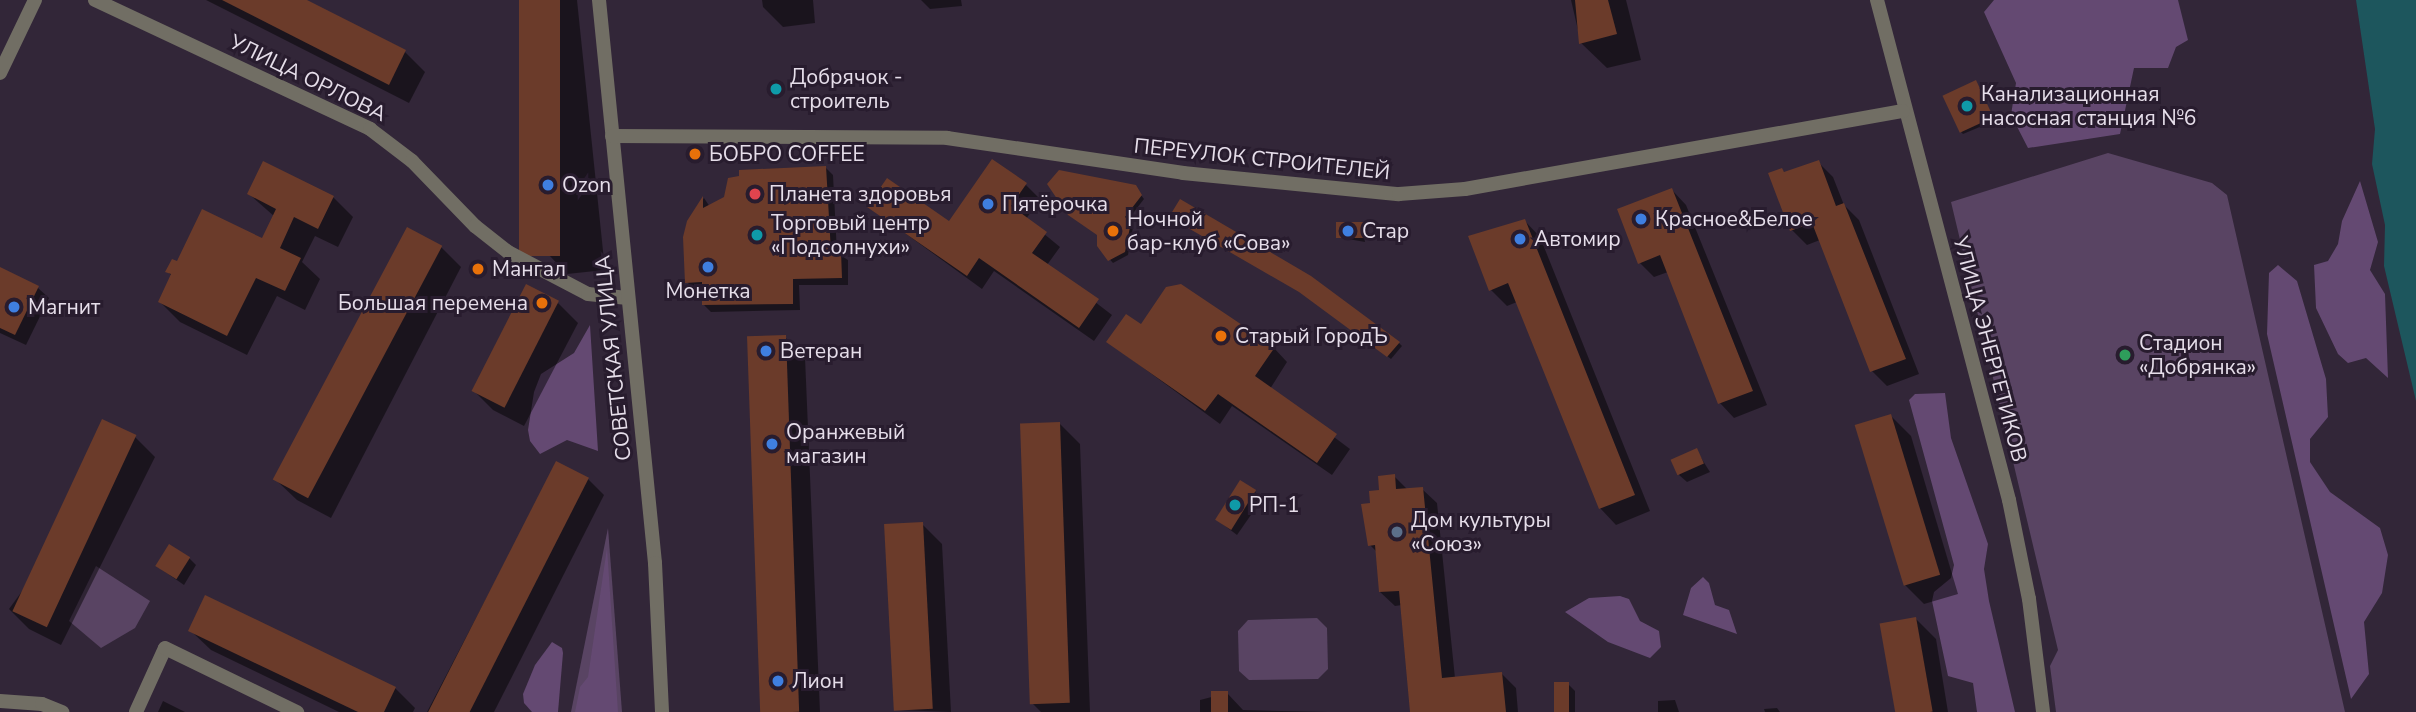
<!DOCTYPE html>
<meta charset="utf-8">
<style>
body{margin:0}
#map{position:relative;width:2416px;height:712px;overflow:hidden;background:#322638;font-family:"Nunito Sans",sans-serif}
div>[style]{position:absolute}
.green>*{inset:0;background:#594463}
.forest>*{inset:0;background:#644972}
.water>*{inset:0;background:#1d565d}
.shadow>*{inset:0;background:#0007}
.building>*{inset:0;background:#6b3b2a;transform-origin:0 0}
.street>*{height:14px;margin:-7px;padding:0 7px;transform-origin:7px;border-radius:7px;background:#716e64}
.dots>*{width:19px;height:19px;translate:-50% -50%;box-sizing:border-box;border:4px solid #281c2e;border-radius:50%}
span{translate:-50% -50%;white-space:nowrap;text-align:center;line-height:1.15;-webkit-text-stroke:6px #281c2e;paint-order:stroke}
.poi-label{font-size:21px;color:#e6deea}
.left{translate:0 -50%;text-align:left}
.right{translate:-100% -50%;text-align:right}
.street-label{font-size:21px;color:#e6deea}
</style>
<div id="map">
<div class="green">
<div style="clip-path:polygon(2108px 153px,2212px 183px,2227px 195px,2345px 712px,2056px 712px,2050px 666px,2058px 650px,1951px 202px)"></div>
<div style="clip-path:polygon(608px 528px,622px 712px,571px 712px)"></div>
<div style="clip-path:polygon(96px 566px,150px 601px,135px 628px,101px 648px,69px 621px)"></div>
<div style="clip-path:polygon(1317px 618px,1327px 628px,1328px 669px,1318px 679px,1249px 680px,1239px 671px,1238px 631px,1248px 620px)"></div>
</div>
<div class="forest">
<div style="clip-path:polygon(1994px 0,2178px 0,2188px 40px,2176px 47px,2168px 68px,2134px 68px,2120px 134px,2028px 148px,2011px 115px,2016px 83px,1984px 12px)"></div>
<div style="clip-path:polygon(2360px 181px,2378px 242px,2370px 270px,2385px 294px,2388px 378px,2366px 358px,2348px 363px,2338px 354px,2316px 308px,2314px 265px,2328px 261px,2338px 244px,2342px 221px)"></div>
<div style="clip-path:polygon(2278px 265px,2297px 281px,2326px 379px,2328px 417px,2310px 439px,2310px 462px,2330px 492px,2380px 528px,2388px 555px,2382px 593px,2364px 622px,2369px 674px,2351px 699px,2267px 334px,2269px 273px)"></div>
<div style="clip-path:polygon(590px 325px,598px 451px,567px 440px,540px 454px,530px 441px,528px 430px,534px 392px,541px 374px,574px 353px)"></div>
<div style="clip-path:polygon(1945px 393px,1951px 438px,1988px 544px,1984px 569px,1989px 601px,2015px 712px,1977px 712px,1973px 683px,1948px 676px,1932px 601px,1934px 592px,1951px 578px,1954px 565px,1909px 400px,1915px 394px)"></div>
<div style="clip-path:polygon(607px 548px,618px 712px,575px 712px,580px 687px,588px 677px)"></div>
<div style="clip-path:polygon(1703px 577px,1709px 583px,1715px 605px,1729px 610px,1737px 634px,1683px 615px,1691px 588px)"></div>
<div style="clip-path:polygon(1620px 596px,1629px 599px,1640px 621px,1659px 631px,1661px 647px,1650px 658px,1608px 642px,1565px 612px,1589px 598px)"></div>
<div style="clip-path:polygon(552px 642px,562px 648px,563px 653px,558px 712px,532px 712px,524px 703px,523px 694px,535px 665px)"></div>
</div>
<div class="water">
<div style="clip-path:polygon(2356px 0,2416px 0,2416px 401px,2384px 266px,2385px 225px,2372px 164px,2375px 129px)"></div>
</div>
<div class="shadow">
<div style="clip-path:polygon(206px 0,303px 0,405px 52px,425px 72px,409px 103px)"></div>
<div style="clip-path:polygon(521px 0,577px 0,605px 270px,567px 274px,548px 254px)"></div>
<div style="clip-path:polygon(762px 0,813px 0,815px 23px,783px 27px,763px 7px)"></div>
<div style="clip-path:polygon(921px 0,961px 0,962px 6px,930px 9px)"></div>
<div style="clip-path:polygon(1571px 0,1626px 0,1641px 60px,1607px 68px,1581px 43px)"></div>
<div style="clip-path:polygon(1976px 82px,1994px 121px,1963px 134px,1960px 131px)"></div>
<div style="clip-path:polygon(1818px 162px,1833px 177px,1844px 205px,1859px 220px,1919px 374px,1887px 386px,1872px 371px,1820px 240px,1807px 245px,1792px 230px,1782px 170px,1786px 174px)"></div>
<div style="clip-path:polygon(826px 168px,833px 175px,837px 253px,848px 260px,848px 285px,799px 285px,800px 310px,711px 312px,704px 305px,703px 289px,694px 289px,687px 282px,688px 221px,704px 198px,710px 207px)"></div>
<div style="clip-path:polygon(1026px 185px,1040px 199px,1026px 219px,1060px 247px,1047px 265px,1112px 315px,1094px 341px,994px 271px,982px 289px,869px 207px,949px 223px)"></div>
<div style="clip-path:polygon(1672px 190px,1686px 205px,1767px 405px,1734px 418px,1720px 403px,1668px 272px,1654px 277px,1640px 263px)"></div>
<div style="clip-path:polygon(1138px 191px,1144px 199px,1127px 221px,1133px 227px,1128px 255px,1113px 263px,1098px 246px)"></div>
<div style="clip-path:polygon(249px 194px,333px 197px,353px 217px,338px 247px,315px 236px,302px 262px,320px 279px,305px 310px,277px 296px,247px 355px,180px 322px,160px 302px,172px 276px,167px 271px,178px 264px,263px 240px,275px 217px)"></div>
<div style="clip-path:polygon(1524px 220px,1540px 237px,1650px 511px,1616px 525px,1600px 508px,1517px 302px,1507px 306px,1491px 290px)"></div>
<div style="clip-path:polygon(1362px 224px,1365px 242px,1337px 237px)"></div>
<div style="clip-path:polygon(407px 230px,441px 247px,461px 267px,331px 518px,297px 500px,277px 481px)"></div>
<div style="clip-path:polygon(0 269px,38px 288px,49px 298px,26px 345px,0 333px)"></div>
<div style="clip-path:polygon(1310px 278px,1399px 343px,1402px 346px,1391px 359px,1305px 295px)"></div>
<div style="clip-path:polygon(558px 303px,578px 323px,524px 426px,493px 410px,473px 390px)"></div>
<div style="clip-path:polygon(1141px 327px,1274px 348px,1287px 362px,1270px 389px,1350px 449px,1332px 475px,1232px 406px,1220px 424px,1108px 342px)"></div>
<div style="clip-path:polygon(785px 337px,805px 357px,820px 712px,764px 712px)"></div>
<div style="clip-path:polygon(1891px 416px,1911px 436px,1958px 594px,1924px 604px,1904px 584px)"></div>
<div style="clip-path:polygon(1060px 424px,1080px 444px,1090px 712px,1041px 712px,1033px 704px)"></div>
<div style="clip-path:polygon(135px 437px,155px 457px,61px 645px,29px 629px,9px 609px)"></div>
<div style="clip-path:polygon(1696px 450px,1710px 472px,1687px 482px,1679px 475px)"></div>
<div style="clip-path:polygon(557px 463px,588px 479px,604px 495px,494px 712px,427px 712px)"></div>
<div style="clip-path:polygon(1394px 476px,1408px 490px,1422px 489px,1437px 503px,1455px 678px,1502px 674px,1516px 688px,1518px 712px,1412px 712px,1402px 605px,1395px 606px,1380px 592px,1377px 552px,1370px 545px,1372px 504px)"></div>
<div style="clip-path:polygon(1255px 492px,1262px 499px,1237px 535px,1216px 519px)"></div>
<div style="clip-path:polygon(922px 524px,942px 544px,951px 712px,896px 710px)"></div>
<div style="clip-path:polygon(189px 558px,196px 565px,184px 585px,158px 567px)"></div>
<div style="clip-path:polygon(1916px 619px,1936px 639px,1948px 712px,1895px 712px)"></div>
<div style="clip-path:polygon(191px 631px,395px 688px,415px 708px,413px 712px,339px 712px,211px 650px)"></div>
<div style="clip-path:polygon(1568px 684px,1575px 691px,1575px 712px,1556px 712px)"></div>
<div style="clip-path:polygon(1227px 693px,1243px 710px,1328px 712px,1200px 712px,1200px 700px)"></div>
<div style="clip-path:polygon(1675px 700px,1679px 712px,1658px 712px,1658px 701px)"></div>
<div style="clip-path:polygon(163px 701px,185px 712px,158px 712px)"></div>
<div style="clip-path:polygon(1777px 708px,1780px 712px,1765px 712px,1764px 709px)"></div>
</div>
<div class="building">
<div style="clip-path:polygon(222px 0,307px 0,406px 50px,389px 85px)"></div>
<div style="left:519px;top:0;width:41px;height:256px"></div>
<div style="clip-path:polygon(1575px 0,1608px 0,1617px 34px,1579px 44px)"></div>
<div style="left:1976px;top:80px;width:41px;height:37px;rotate:65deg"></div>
<div style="clip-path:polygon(992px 159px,1027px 183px,1011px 206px,1047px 232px,1032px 253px,1099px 299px,1079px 328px,979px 258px,967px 276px,867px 207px,887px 178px,949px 221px)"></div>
<div style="clip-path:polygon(1819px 160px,1836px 206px,1844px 203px,1906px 359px,1870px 372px,1812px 223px,1790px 231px,1768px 173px,1782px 168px,1784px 172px)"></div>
<div style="clip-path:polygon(263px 161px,334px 196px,318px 229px,294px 217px,280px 248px,301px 258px,285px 291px,256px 278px,227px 336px,158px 302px,171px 274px,165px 272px,172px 259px,177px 261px,202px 209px,262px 238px,276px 209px,247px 194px)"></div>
<div style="clip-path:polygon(826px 166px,831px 252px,841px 251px,842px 278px,793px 279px,793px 304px,702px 305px,702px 282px,685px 283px,683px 237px,687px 221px,703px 196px,703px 208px,724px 197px,728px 178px,739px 176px,739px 170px)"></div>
<div style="clip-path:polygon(1059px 170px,1136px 185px,1142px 195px,1125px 217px,1131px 222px,1125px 252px,1108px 261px,1097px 246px,1097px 235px,1068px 215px,1047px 184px)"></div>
<div style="clip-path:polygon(1672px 188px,1753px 391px,1718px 404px,1660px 255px,1638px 264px,1617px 209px)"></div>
<div style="clip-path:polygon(1180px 199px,1311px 276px,1400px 342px,1387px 357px,1299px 292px,1169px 217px)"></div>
<div style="clip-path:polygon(1525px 219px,1635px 495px,1599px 509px,1508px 283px,1489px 291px,1468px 236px)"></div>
<div style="left:1336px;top:222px;width:27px;height:16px"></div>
<div style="left:407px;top:227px;width:40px;height:286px;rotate:28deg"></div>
<div style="clip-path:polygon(0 267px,39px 286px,15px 335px,0 328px)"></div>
<div style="left:526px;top:284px;width:37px;height:120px;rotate:27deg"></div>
<div style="clip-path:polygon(1181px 284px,1275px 347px,1255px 376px,1337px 434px,1317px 463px,1218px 394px,1205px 411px,1106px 342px,1126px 314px,1141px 324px,1166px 287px)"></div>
<div style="left:786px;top:335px;width:377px;height:39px;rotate:88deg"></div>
<div style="left:1891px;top:414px;width:168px;height:38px;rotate:73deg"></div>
<div style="left:102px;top:419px;width:38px;height:212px;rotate:25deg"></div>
<div style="left:1060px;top:422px;width:281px;height:40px;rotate:88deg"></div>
<div style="left:1697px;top:448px;width:17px;height:29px;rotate:66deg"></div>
<div style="left:556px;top:461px;width:37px;height:282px;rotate:27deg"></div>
<div style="clip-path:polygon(1395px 474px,1396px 489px,1423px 487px,1442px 678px,1502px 672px,1506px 712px,1410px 712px,1399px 591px,1379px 592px,1375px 545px,1368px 546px,1361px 504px,1370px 503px,1369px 491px,1379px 490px,1378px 476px)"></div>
<div style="left:1240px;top:480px;width:19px;height:47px;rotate:32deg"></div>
<div style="left:923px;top:522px;width:187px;height:39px;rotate:87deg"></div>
<div style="left:169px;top:544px;width:25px;height:26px;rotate:32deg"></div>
<div style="clip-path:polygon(205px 595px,396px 687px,384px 712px,358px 712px,188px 631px)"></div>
<div style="left:1916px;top:617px;width:96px;height:37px;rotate:80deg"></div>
<div style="left:1554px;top:682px;width:15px;height:30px"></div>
<div style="left:1211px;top:691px;width:17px;height:21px"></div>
</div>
<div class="street">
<div style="left:95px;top:0;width:304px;rotate:25.1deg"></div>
<div style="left:370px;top:129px;width:53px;rotate:37.3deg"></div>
<div style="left:412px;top:161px;width:91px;rotate:45.9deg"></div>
<div style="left:475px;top:226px;width:42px;rotate:38.2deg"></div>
<div style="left:508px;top:252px;width:90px;rotate:27.7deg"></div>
<div style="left:588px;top:294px;width:40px;rotate:5.7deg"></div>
<div style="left:599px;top:0;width:566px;rotate:84.32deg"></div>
<div style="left:655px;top:563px;width:149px;rotate:87.3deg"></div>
<div style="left:1877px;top:0;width:517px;rotate:75.21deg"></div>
<div style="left:2009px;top:500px;width:101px;rotate:78.6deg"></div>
<div style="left:2029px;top:599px;width:114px;rotate:82.9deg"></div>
<div style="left:0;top:73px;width:81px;rotate:-64.4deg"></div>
<div style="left:612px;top:136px;width:335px;rotate:0.3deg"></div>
<div style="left:947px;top:138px;width:239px;rotate:8.4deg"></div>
<div style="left:1183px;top:173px;width:217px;rotate:5.6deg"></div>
<div style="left:1399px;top:194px;width:66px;rotate:-4.3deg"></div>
<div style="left:1465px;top:189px;width:445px;rotate:-10.1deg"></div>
<div style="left:0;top:701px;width:42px;rotate:4.1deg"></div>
<div style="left:42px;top:704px;width:22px;rotate:22deg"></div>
<div style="left:136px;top:712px;width:70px;rotate:-65.6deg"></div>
<div style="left:165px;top:648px;width:147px;rotate:25.9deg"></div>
</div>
<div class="dots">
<div style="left:776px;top:89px;background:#0f9aa8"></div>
<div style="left:1967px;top:106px;background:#0f9aa8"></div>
<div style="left:695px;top:154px;background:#e8710a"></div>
<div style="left:548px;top:185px;background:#3f7fe0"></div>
<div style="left:755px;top:194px;background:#e0444e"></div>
<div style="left:988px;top:204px;background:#3f7fe0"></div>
<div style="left:1641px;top:219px;background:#3f7fe0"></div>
<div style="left:1113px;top:231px;background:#e8710a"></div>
<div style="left:1348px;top:231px;background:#3f7fe0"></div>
<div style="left:757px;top:235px;background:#0f9aa8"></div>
<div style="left:1520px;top:239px;background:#3f7fe0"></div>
<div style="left:708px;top:267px;background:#3f7fe0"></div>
<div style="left:478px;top:269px;background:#e8710a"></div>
<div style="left:542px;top:303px;background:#e8710a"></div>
<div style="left:14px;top:307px;background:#3f7fe0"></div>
<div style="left:1221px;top:336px;background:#e8710a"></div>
<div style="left:766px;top:351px;background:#3f7fe0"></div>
<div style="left:2125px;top:355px;background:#2e9e5b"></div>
<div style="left:772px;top:444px;background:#3f7fe0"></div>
<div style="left:1235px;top:505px;background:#0f9aa8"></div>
<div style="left:1397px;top:532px;background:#5c6f8a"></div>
<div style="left:778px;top:681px;background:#3f7fe0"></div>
</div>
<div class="poi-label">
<span class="left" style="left:790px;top:89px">Добрячок -<br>строитель</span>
<span class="left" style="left:1981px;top:106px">Канализационная<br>насосная станция №6</span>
<span class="left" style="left:709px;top:154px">БОБРО COFFEE</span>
<span class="left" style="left:562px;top:185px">Ozon</span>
<span class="left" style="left:769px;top:194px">Планета здоровья</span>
<span class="left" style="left:1002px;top:204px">Пятёрочка</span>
<span class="left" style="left:1127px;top:231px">Ночной<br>бар-клуб «Сова»</span>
<span class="left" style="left:1655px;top:219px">Красное&amp;Белое</span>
<span class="left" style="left:771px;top:235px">Торговый центр<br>«Подсолнухи»</span>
<span class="left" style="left:1362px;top:231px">Стар</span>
<span class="left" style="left:1534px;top:239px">Автомир</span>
<span class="left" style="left:492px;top:269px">Мангал</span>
<span style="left:708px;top:291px">Монетка</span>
<span class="right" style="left:528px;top:303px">Большая перемена</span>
<span class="left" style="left:28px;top:307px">Магнит</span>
<span class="left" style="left:1235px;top:336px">Старый ГородЪ</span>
<span class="left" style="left:2139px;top:355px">Стадион<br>«Добрянка»</span>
<span class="left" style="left:780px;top:351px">Ветеран</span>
<span class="left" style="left:786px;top:444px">Оранжевый<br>магазин</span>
<span class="left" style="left:1249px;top:505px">РП-1</span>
<span class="left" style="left:1411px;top:532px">Дом культуры<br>«Союз»</span>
<span class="left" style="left:792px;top:681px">Лион</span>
</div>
<div class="street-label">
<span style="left:308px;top:78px;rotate:26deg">УЛИЦА ОРЛОВА</span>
<span style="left:1262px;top:159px;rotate:6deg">ПЕРЕУЛОК СТРОИТЕЛЕЙ</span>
<span style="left:1990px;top:349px;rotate:75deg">УЛИЦА ЭНЕРГЕТИКОВ</span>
<span style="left:613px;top:358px;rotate:-96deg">СОВЕТСКАЯ УЛИЦА</span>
</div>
</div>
